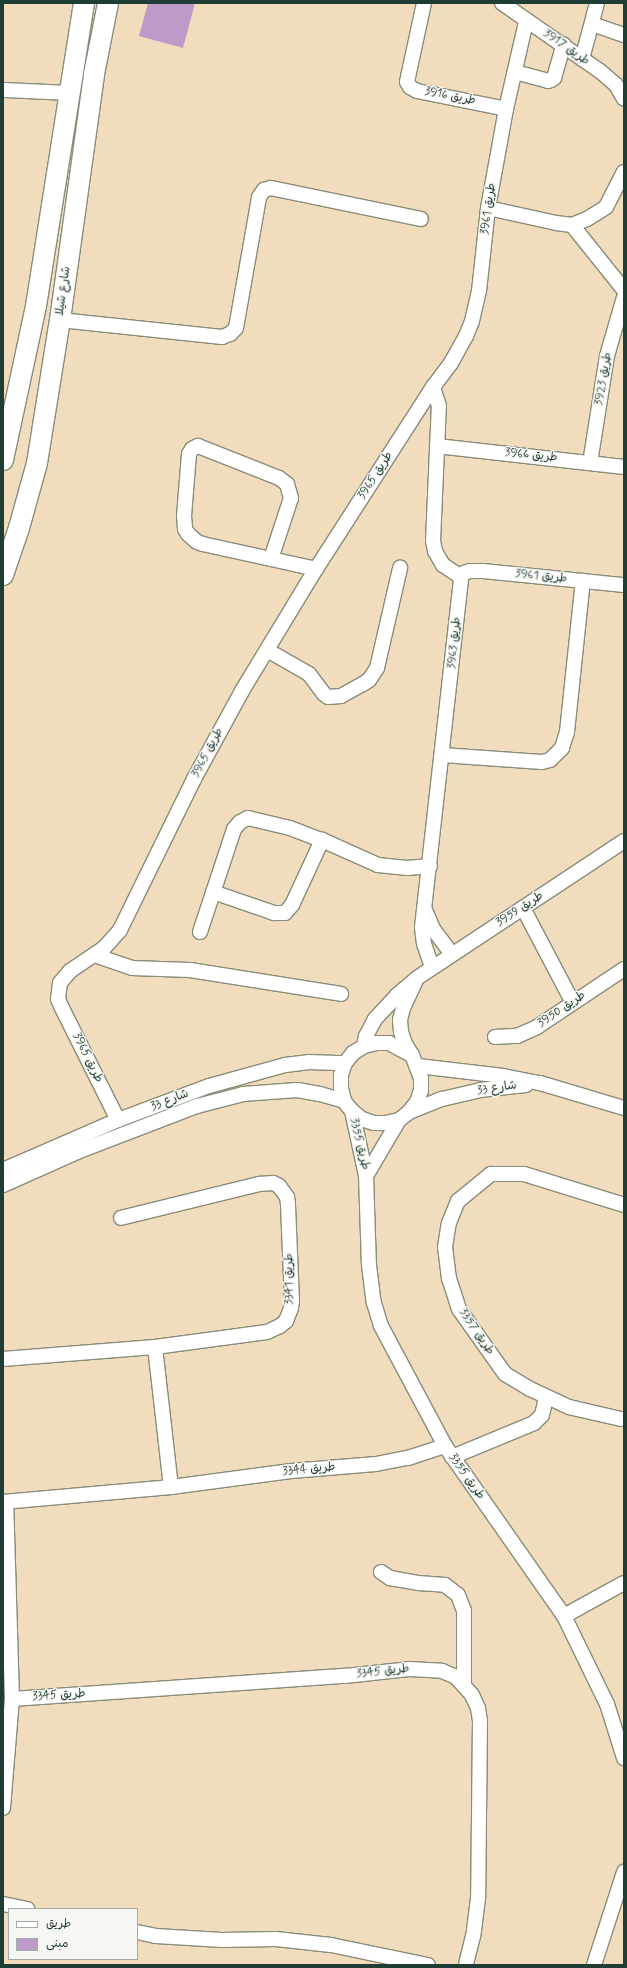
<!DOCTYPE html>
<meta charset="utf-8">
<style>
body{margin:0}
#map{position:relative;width:627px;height:1968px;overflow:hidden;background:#f1dcbd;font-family:Mynerve,"Playpen Sans Arabic",sans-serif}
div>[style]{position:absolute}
.building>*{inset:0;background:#be9ac9}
.roads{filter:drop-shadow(1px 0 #888c78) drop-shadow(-1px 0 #888c78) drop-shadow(0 1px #888c78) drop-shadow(0 -1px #888c78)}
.minor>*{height:14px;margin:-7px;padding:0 7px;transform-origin:7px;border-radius:7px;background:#fff}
.secondary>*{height:20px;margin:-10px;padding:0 10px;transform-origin:10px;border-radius:10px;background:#fff}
span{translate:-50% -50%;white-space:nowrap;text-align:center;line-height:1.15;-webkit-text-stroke:3px #f6f6f2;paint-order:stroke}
.street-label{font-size:12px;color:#1f3d34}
.frame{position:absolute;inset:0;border:4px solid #1f3d34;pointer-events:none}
.legend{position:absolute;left:8px;top:1908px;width:130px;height:52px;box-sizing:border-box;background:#f6f6f2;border:1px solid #a0aca6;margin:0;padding:5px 7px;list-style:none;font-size:12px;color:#1f3d34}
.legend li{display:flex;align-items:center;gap:8px;height:20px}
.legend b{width:20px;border:1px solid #a0aca6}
</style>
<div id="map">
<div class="building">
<div style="clip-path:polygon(148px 3px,195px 3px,183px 48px,139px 36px)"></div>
</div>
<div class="roads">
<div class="minor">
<div style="left:424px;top:3px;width:76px;rotate:102.2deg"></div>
<div style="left:408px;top:77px;width:5px;rotate:101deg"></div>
<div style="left:407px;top:82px;width:6px;rotate:59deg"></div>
<div style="left:410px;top:87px;width:8px;rotate:30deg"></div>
<div style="left:417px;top:91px;width:91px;rotate:11.4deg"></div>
<div style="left:502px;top:3px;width:119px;rotate:34.8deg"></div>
<div style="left:600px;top:71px;width:21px;rotate:41deg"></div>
<div style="left:616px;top:85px;width:16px;rotate:60deg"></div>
<div style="left:592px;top:24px;width:34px;rotate:19deg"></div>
<div style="left:582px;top:59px;width:58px;rotate:-75deg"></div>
<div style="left:515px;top:72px;width:34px;rotate:15deg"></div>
<div style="left:548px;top:81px;width:3px;rotate:-18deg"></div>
<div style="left:551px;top:80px;width:4px;rotate:-34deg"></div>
<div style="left:554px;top:78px;width:35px;rotate:-74deg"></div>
<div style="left:3px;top:90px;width:65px;rotate:2.6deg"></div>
<div style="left:488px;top:208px;width:70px;rotate:12.4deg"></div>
<div style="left:556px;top:223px;width:16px;rotate:7deg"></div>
<div style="left:572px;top:225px;width:16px;rotate:-22deg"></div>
<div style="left:587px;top:219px;width:22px;rotate:-32deg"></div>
<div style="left:606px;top:207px;width:39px;rotate:-63deg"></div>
<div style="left:572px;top:225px;width:83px;rotate:51.3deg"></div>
<div style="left:60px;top:320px;width:163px;rotate:6deg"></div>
<div style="left:222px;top:337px;width:9px;rotate:-21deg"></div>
<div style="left:230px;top:334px;width:8px;rotate:-45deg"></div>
<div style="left:236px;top:328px;width:133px;rotate:-80deg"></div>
<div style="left:259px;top:197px;width:9px;rotate:-54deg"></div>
<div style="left:264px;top:190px;width:7px;rotate:-16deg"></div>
<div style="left:271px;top:188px;width:153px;rotate:11.7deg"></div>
<div style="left:198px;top:446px;width:87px;rotate:21.6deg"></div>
<div style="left:279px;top:478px;width:10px;rotate:37deg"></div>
<div style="left:287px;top:484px;width:15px;rotate:74deg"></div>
<div style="left:291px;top:498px;width:64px;rotate:108.2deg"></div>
<div style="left:271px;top:559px;width:70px;rotate:-167.6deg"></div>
<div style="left:203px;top:544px;width:6px;rotate:-162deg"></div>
<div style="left:197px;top:542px;width:12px;rotate:-138deg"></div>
<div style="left:188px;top:534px;width:6px;rotate:-121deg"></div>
<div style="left:185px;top:529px;width:13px;rotate:-94deg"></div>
<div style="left:184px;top:516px;width:62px;rotate:-85.4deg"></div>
<div style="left:189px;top:454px;width:6px;rotate:-59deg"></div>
<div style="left:192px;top:449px;width:7px;rotate:-27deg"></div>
<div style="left:437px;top:446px;width:188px;rotate:6.4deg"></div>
<div style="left:590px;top:463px;width:108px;rotate:-81deg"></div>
<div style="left:607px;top:356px;width:61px;rotate:-73.9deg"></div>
<div style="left:271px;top:559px;width:46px;rotate:12.5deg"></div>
<div style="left:461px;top:577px;width:5px;rotate:-53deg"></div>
<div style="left:464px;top:573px;width:6px;rotate:-18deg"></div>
<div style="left:470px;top:571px;width:13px"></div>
<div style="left:483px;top:571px;width:142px;rotate:5.7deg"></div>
<div style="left:267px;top:650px;width:48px;rotate:29.7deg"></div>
<div style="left:309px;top:674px;width:25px;rotate:53deg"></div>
<div style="left:324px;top:694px;width:5px;rotate:37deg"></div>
<div style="left:328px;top:697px;width:13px;rotate:-4deg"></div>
<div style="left:341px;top:696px;width:25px;rotate:-29deg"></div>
<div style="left:363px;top:684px;width:7px;rotate:-34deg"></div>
<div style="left:369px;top:680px;width:14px;rotate:-56deg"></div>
<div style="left:377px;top:668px;width:103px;rotate:-77deg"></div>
<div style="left:442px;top:755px;width:100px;rotate:4deg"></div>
<div style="left:542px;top:762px;width:8px;rotate:-14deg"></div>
<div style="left:550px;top:760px;width:17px;rotate:-45deg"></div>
<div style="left:562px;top:748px;width:17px;rotate:-73deg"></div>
<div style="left:567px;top:732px;width:152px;rotate:-84deg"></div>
<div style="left:213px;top:892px;width:65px;rotate:19deg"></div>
<div style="left:274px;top:913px;width:11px"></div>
<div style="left:285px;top:913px;width:11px;rotate:-49deg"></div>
<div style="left:292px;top:905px;width:72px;rotate:-65.2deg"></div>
<div style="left:523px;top:908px;width:107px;rotate:62.2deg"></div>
<div style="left:425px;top:910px;width:21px;rotate:67deg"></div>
<div style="left:433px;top:929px;width:31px;rotate:53deg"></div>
<div style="left:200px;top:932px;width:108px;rotate:-71.7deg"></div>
<div style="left:234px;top:829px;width:9px;rotate:-49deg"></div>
<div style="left:240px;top:822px;width:9px;rotate:-27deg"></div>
<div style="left:248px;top:818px;width:43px;rotate:13.4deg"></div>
<div style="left:290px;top:828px;width:34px;rotate:21deg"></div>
<div style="left:322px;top:840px;width:61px;rotate:24.1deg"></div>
<div style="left:378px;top:865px;width:29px;rotate:6deg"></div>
<div style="left:407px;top:868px;width:23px;rotate:-5deg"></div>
<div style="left:94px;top:955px;width:40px;rotate:18.9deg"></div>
<div style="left:132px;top:968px;width:58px;rotate:2deg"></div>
<div style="left:190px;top:970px;width:153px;rotate:9deg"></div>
<div style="left:432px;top:967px;width:24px;rotate:-109deg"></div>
<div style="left:424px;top:944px;width:17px;rotate:-97deg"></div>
<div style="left:422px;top:927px;width:352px;rotate:-83.6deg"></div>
<div style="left:461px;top:577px;width:22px;rotate:-146deg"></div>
<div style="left:443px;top:565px;width:16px;rotate:-120deg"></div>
<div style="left:435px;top:551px;width:10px;rotate:-101deg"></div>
<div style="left:433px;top:541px;width:135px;rotate:-87.5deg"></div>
<div style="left:439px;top:406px;width:20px;rotate:-108deg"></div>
<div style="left:495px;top:1037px;width:22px;rotate:-3deg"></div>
<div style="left:517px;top:1036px;width:22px;rotate:-24deg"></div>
<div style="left:537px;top:1027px;width:105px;rotate:-33.7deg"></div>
<div style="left:376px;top:1043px;width:13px"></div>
<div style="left:389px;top:1043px;width:26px;rotate:28deg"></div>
<div style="left:412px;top:1055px;width:25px;rotate:69deg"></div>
<div style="left:421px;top:1078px;width:12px;rotate:90deg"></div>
<div style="left:421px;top:1090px;width:13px;rotate:108deg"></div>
<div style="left:417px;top:1102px;width:13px;rotate:129deg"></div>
<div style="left:409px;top:1112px;width:13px;rotate:141deg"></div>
<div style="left:399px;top:1120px;width:13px;rotate:167deg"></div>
<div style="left:386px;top:1123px;width:12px;rotate:180deg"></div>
<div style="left:374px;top:1123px;width:13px;rotate:-162deg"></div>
<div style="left:362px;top:1119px;width:13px;rotate:-141deg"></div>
<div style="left:352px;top:1111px;width:13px;rotate:-129deg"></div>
<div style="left:344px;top:1101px;width:13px;rotate:-103deg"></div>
<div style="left:341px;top:1088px;width:13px;rotate:-90deg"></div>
<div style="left:341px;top:1075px;width:13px;rotate:-72deg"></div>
<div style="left:345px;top:1063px;width:13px;rotate:-51deg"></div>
<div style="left:353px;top:1053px;width:13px;rotate:-32deg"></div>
<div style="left:364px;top:1046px;width:12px;rotate:-14deg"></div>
<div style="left:364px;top:1046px;width:10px;rotate:-79deg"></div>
<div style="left:366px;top:1036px;width:19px;rotate:-62deg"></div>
<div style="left:375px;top:1019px;width:33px;rotate:-47deg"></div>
<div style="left:397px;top:995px;width:26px;rotate:-40deg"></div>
<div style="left:417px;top:978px;width:248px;rotate:-33.5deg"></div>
<div style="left:412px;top:1055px;width:13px;rotate:-122deg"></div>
<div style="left:405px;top:1044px;width:13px;rotate:-108deg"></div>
<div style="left:401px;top:1032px;width:12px;rotate:-95deg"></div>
<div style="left:400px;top:1020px;width:12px;rotate:-76deg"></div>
<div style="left:403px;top:1008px;width:29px;rotate:-65deg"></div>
<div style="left:418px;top:1066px;width:86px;rotate:6.7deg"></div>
<div style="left:503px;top:1076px;width:38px;rotate:11deg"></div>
<div style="left:540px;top:1083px;width:88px;rotate:16.6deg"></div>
<div style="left:352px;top:1111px;width:66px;rotate:77.8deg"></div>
<div style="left:366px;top:1176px;width:89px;rotate:88.1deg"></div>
<div style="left:369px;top:1265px;width:38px;rotate:83deg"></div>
<div style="left:374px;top:1303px;width:24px;rotate:73deg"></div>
<div style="left:381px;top:1326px;width:136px;rotate:61.9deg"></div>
<div style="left:445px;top:1446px;width:208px;rotate:55deg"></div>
<div style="left:564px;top:1616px;width:98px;rotate:64deg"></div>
<div style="left:607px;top:1704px;width:57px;rotate:72.5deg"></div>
<div style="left:409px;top:1112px;width:35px;rotate:-22deg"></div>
<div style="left:442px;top:1099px;width:39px;rotate:-13deg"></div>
<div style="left:480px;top:1090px;width:46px;rotate:-6.2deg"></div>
<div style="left:118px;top:1120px;width:127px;rotate:-116.6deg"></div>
<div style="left:61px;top:1006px;width:8px;rotate:-113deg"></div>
<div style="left:58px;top:999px;width:16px;rotate:-83deg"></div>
<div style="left:60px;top:983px;width:16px;rotate:-50deg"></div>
<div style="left:70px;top:971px;width:41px;rotate:-34.1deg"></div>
<div style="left:104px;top:948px;width:24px;rotate:-48deg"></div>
<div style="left:120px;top:930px;width:168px;rotate:-63.9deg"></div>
<div style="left:194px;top:779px;width:100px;rotate:-61.4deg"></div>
<div style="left:242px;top:691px;width:143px;rotate:-58.8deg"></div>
<div style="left:316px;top:569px;width:216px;rotate:-57.3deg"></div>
<div style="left:433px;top:387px;width:30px;rotate:-53deg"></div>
<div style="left:451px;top:363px;width:31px;rotate:-61deg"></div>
<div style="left:466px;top:336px;width:16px;rotate:-68deg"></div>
<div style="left:472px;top:321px;width:31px;rotate:-77deg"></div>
<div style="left:479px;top:291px;width:83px;rotate:-83.8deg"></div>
<div style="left:488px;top:208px;width:101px;rotate:-79.7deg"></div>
<div style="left:506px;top:109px;width:89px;rotate:-77.1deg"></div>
<div style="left:3px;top:1170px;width:125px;rotate:-23.5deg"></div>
<div style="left:118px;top:1120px;width:97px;rotate:-20.5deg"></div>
<div style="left:209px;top:1086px;width:79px;rotate:-15.4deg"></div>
<div style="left:285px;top:1065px;width:23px;rotate:-7deg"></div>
<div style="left:308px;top:1062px;width:37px;rotate:2deg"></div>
<div style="left:366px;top:1176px;width:65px;rotate:-59.5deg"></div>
<div style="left:3px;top:1185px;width:81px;rotate:-24deg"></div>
<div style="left:77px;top:1152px;width:129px;rotate:-21deg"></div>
<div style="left:197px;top:1106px;width:48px;rotate:-14.6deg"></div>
<div style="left:243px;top:1094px;width:54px;rotate:-4.2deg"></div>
<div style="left:297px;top:1090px;width:23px;rotate:10deg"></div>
<div style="left:320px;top:1094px;width:25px;rotate:16deg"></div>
<div style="left:155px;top:1347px;width:141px;rotate:83.5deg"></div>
<div style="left:3px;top:1359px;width:152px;rotate:-4.5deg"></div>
<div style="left:155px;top:1347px;width:113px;rotate:-7.6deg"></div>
<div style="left:267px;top:1332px;width:14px;rotate:-25deg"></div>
<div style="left:280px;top:1326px;width:8px;rotate:-40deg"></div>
<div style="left:286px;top:1321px;width:14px;rotate:-69deg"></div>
<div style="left:291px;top:1308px;width:7px;rotate:-82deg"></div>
<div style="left:292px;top:1301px;width:97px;rotate:-92.4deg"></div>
<div style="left:288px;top:1204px;width:7px;rotate:-98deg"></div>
<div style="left:287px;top:1197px;width:14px;rotate:-126deg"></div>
<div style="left:279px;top:1186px;width:7px;rotate:-153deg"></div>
<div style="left:273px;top:1183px;width:14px;rotate:176deg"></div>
<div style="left:259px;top:1184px;width:142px;rotate:166.2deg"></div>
<div style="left:621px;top:1419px;width:53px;rotate:-167deg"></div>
<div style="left:569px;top:1407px;width:43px;rotate:-155.2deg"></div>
<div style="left:530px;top:1389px;width:29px;rotate:-149deg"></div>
<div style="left:505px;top:1374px;width:80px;rotate:-125.3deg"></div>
<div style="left:459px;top:1309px;width:32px;rotate:-108deg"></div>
<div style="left:449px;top:1279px;width:32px;rotate:-97deg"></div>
<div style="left:445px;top:1247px;width:24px;rotate:-81deg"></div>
<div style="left:449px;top:1223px;width:24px;rotate:-68deg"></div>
<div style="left:458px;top:1201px;width:43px;rotate:-39.3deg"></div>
<div style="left:491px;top:1174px;width:33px"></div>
<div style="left:524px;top:1174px;width:105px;rotate:17.2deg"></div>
<div style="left:452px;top:1457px;width:89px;rotate:-22.5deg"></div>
<div style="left:534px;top:1423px;width:11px;rotate:-45deg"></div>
<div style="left:542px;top:1415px;width:18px;rotate:-77deg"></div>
<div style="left:3px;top:1502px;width:169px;rotate:-5.1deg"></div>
<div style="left:171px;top:1487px;width:121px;rotate:-7.6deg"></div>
<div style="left:291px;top:1471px;width:85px;rotate:-4.7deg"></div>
<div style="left:376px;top:1464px;width:33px;rotate:-11deg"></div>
<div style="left:408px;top:1458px;width:39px;rotate:-18deg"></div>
<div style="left:381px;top:1572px;width:11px;rotate:34deg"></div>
<div style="left:390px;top:1578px;width:28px;rotate:10deg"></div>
<div style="left:418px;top:1583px;width:27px;rotate:4deg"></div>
<div style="left:445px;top:1585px;width:16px;rotate:38deg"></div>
<div style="left:458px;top:1595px;width:17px;rotate:69deg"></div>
<div style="left:464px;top:1611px;width:74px;rotate:90deg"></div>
<div style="left:564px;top:1616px;width:68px;rotate:-28.8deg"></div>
<div style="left:12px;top:1699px;width:334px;rotate:-4deg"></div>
<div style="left:345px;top:1676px;width:64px;rotate:-6.2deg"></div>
<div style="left:409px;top:1669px;width:33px;rotate:3deg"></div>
<div style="left:442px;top:1671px;width:15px;rotate:23deg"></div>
<div style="left:456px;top:1677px;width:24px;rotate:48deg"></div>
<div style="left:472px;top:1695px;width:14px;rotate:65deg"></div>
<div style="left:478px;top:1708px;width:13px;rotate:81deg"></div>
<div style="left:480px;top:1721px;width:177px;rotate:90.6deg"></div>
<div style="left:478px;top:1898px;width:38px;rotate:97deg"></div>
<div style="left:473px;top:1936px;width:30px;rotate:104deg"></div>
<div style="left:3px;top:1808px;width:109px;rotate:-85.3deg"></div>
<div style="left:12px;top:1699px;width:197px;rotate:-91.7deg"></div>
<div style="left:3px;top:1904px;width:25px;rotate:12deg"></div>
<div style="left:137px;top:1932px;width:19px;rotate:12deg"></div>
<div style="left:156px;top:1936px;width:66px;rotate:3.5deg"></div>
<div style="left:222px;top:1940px;width:54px;rotate:-1.1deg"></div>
<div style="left:276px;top:1939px;width:55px;rotate:6.2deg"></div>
<div style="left:331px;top:1945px;width:99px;rotate:11.7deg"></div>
<div style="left:594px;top:1965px;width:98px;rotate:-72.1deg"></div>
</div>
<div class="secondary">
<div style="left:3px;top:460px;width:157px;rotate:-77.9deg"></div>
<div style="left:36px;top:306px;width:307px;rotate:-81deg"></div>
<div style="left:3px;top:575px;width:50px;rotate:-71.2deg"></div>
<div style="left:19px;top:528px;width:67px;rotate:-74.5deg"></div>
<div style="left:37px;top:463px;width:145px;rotate:-80.9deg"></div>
<div style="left:60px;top:320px;width:248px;rotate:-82.1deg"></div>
<div style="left:94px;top:74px;width:72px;rotate:-78.8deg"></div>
</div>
</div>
<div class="street-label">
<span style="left:566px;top:48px;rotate:35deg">طريق 3917</span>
<span style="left:450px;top:97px;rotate:11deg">طريق 3916</span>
<span style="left:489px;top:209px;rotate:-82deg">طريق 3961</span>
<span style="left:64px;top:291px;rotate:-82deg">شارع شيلا</span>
<span style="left:604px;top:379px;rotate:-80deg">طريق 3923</span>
<span style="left:531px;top:456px;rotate:6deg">طريق 3966</span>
<span style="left:376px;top:476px;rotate:-57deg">طريق 3965</span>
<span style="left:541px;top:577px;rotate:6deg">طريق 3961</span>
<span style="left:455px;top:643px;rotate:-84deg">طريق 3963</span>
<span style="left:208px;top:753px;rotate:-62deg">طريق 3965</span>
<span style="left:520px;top:910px;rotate:-33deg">طريق 3959</span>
<span style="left:562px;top:1010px;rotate:-34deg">طريق 3950</span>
<span style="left:87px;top:1058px;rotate:64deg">طريق 3965</span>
<span style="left:497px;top:1089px;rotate:-8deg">شارع 33</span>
<span style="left:170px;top:1101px;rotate:-21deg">شارع 33</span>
<span style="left:359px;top:1144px;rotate:77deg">طريق 3355</span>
<span style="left:290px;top:1279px;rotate:-90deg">طريق 3341</span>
<span style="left:476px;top:1332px;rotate:56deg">طريق 3357</span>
<span style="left:309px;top:1470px;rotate:-5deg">طريق 3344</span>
<span style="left:466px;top:1477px;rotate:55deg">طريق 3355</span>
<span style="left:383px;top:1672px;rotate:-6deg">طريق 3345</span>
<span style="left:59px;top:1696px;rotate:-3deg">طريق 3345</span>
</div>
<div class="frame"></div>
<ul class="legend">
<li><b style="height:5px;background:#fff"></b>طريق</li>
<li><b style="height:11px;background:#be9ac9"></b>مبنى</li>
</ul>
</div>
